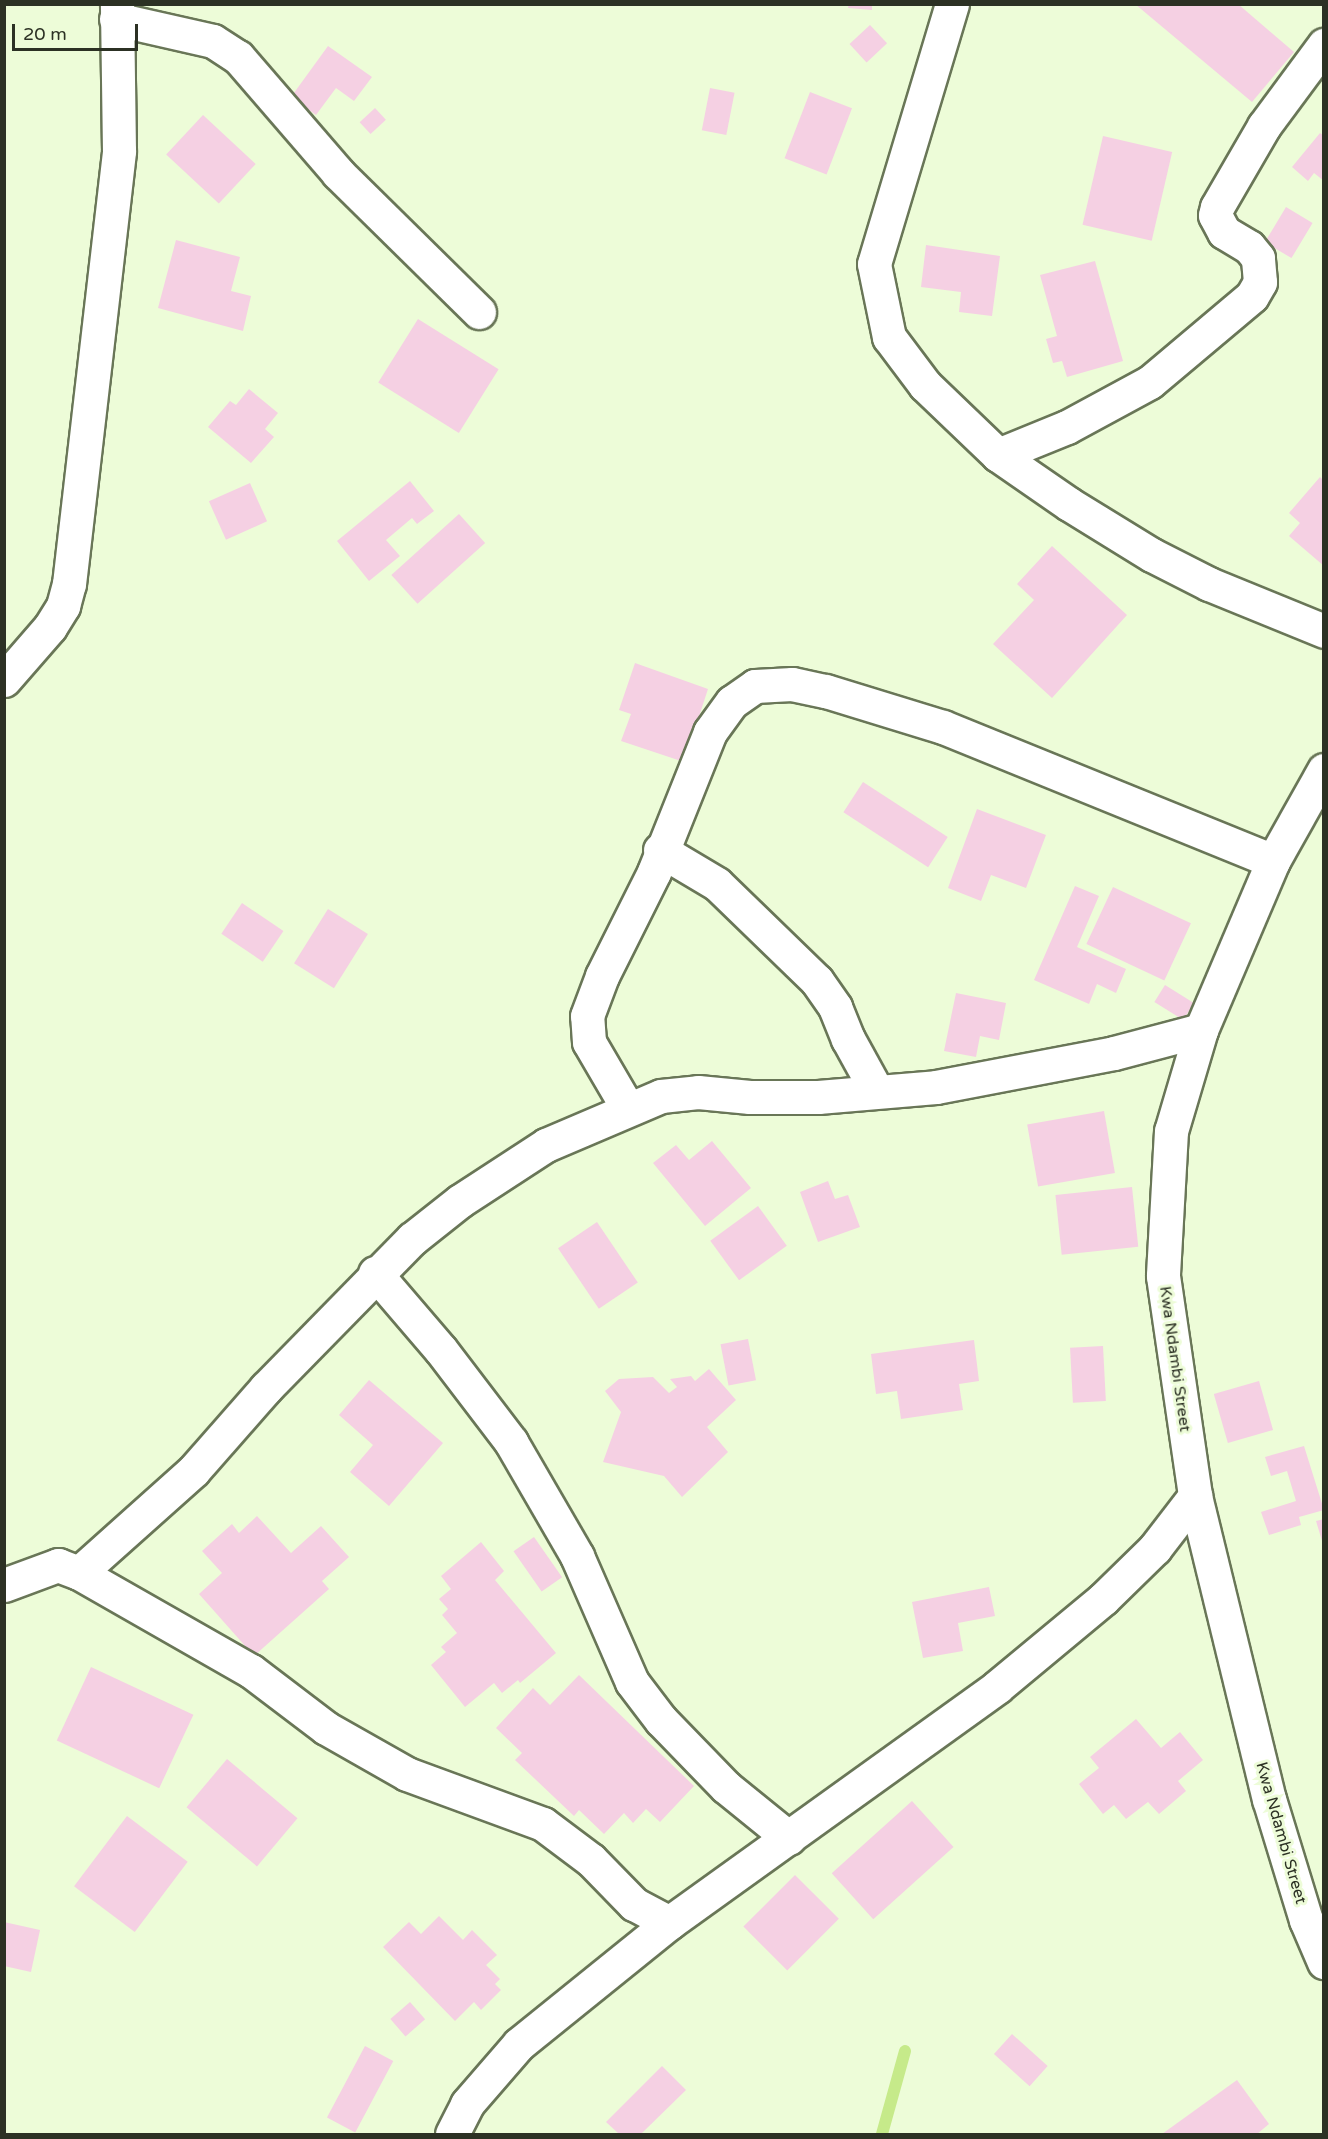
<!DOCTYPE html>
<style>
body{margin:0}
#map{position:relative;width:1328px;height:2139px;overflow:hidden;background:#edfcd8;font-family:"Varela Round",sans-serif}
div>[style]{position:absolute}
.stream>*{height:12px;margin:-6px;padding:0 6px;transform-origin:6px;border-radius:6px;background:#c6ea8a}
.building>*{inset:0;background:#f5d0e3;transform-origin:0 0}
.roads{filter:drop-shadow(2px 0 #697657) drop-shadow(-2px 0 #697657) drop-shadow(0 2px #697657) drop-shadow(0 -2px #697657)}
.minor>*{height:33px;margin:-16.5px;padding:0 16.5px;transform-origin:16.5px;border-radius:16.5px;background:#fff}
span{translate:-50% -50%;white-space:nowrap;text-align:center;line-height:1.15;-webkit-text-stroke:6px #edfcd8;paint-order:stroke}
.street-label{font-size:16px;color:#2c3124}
.frame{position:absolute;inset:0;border:6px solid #2c3124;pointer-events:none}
.scale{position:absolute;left:12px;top:24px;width:126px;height:27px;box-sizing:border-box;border:3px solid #2c3124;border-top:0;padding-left:8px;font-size:18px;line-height:21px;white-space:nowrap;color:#2c3124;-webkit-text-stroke:4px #edfcd8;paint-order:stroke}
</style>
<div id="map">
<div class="stream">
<div style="left:882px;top:2134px;width:86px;rotate:-74.5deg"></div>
</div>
<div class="building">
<div style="clip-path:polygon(849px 4px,872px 4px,872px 10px,848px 8px)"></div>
<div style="clip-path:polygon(1135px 4px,1238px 4px,1294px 52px,1252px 102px)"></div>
<div style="left:870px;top:25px;width:25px;height:28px;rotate:47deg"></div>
<div style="clip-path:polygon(328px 46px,372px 77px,354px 101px,336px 88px,316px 115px,291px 97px)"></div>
<div style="left:710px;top:88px;width:25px;height:43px;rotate:11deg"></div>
<div style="left:810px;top:92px;width:45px;height:71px;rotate:21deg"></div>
<div style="left:375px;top:108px;width:16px;height:21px;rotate:47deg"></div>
<div style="left:203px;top:115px;width:72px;height:54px;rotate:43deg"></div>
<div style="clip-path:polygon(1320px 133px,1324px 136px,1324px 181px,1314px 173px,1308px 181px,1292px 167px)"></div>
<div style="left:1103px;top:136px;width:71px;height:91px;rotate:13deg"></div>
<div style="left:1286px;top:207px;width:31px;height:41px;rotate:31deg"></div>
<div style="clip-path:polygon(176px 240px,240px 257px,231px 291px,251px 296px,243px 331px,158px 308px)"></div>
<div style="clip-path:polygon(926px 245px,1000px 256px,992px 316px,959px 312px,961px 292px,921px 287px)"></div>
<div style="clip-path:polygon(1095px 261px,1123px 361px,1067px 377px,1062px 361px,1053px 363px,1046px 339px,1057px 336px,1040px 275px)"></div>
<div style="left:418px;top:319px;width:95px;height:75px;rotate:32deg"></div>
<div style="clip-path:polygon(249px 389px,278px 413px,265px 429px,274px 437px,251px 463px,208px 427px,230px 401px,236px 405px)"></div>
<div style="clip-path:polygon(1320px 477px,1324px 481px,1324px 566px,1289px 536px,1300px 523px,1289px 513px)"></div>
<div style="clip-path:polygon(410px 481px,434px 511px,417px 524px,412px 518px,386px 540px,400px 556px,369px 581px,337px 541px)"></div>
<div style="left:250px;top:483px;width:42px;height:45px;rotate:66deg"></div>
<div style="left:459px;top:514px;width:39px;height:91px;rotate:48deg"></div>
<div style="clip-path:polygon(1052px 546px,1127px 615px,1052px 698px,993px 644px,1034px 600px,1017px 584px)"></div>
<div style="clip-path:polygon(635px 663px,708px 689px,684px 762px,621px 741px,631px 714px,619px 710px)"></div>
<div style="left:863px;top:782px;width:101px;height:36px;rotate:33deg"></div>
<div style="clip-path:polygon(977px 809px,1046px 835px,1026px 888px,991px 875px,981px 901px,948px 888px)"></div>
<div style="clip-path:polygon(1075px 886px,1099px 896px,1077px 947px,1126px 969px,1116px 993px,1097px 984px,1089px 1004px,1034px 980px)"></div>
<div style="left:1113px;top:887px;width:86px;height:63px;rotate:25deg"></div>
<div style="left:242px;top:903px;width:50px;height:37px;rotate:34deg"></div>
<div style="left:328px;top:909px;width:47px;height:64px;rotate:32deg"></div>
<div style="left:1165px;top:985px;width:34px;height:20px;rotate:32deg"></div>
<div style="clip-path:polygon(956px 993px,1006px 1003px,999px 1040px,980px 1036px,976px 1057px,944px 1051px)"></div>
<div style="left:1104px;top:1111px;width:63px;height:78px;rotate:80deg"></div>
<div style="clip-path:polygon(712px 1141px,751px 1188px,705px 1226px,653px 1163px,676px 1145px,689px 1160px)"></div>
<div style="clip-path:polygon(828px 1181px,835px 1199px,848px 1195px,860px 1227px,818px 1242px,800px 1192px)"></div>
<div style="left:1132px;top:1187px;width:60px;height:77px;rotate:84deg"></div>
<div style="left:758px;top:1206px;width:49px;height:59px;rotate:54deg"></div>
<div style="left:597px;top:1222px;width:73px;height:47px;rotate:56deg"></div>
<div style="left:748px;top:1339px;width:42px;height:28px;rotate:79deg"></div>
<div style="clip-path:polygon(974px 1340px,979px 1381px,959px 1384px,963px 1410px,901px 1419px,897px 1391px,876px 1394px,871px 1354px)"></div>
<div style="left:1103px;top:1346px;width:55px;height:33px;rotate:87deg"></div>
<div style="clip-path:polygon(709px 1369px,736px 1400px,707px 1427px,728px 1452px,682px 1497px,664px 1476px,603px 1462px,621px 1412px,605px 1391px,619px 1379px,653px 1377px,669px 1393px,677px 1387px,670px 1379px,691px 1376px,695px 1381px)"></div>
<div style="clip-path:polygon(369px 1380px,443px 1443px,389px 1506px,350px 1472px,373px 1445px,339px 1415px)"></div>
<div style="left:1259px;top:1381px;width:51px;height:47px;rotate:74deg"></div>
<div style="clip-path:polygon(1304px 1446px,1324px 1510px,1299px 1517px,1301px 1525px,1269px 1535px,1261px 1512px,1296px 1501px,1287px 1471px,1271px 1476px,1265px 1457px)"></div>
<div style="clip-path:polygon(257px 1516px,291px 1553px,321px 1526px,349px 1557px,322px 1581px,329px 1589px,254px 1656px,199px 1594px,222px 1573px,202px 1551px,232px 1524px,239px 1533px)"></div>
<div style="clip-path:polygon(1324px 1519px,1324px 1544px,1323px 1544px,1316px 1521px)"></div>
<div style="left:534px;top:1537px;width:49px;height:25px;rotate:55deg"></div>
<div style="clip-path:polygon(481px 1542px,504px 1571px,495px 1580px,556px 1653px,520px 1683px,518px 1680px,502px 1693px,494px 1683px,465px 1707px,431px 1665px,446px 1652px,441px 1647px,457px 1633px,442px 1615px,448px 1609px,439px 1599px,451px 1589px,441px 1576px)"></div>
<div style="clip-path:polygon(989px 1587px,995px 1616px,958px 1623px,963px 1651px,923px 1658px,912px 1602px)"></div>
<div style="left:91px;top:1667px;width:113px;height:81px;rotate:25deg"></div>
<div style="clip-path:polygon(579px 1675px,694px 1786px,660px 1822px,646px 1809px,633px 1823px,624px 1813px,604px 1834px,579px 1810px,574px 1816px,515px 1760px,522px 1753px,496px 1728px,533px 1688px,550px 1705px)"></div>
<div style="clip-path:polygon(1136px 1719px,1161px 1748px,1180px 1732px,1203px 1760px,1178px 1781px,1186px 1791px,1159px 1814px,1148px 1802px,1126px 1819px,1114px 1805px,1103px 1814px,1079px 1784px,1099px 1768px,1090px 1757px)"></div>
<div style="left:227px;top:1759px;width:92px;height:63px;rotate:40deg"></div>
<div style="left:912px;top:1801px;width:62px;height:108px;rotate:48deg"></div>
<div style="left:127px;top:1816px;width:76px;height:88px;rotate:37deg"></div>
<div style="left:795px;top:1875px;width:62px;height:73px;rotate:45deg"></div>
<div style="clip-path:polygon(439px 1916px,463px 1940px,472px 1930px,497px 1955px,486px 1965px,500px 1979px,495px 1984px,501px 1990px,481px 2010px,474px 2002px,455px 2021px,383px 1947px,409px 1922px,421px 1934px)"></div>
<div style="clip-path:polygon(4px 1922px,40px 1930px,31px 1972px,4px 1966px)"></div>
<div style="left:410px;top:2002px;width:23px;height:26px;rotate:49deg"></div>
<div style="left:1012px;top:2034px;width:48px;height:27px;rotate:42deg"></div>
<div style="left:365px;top:2046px;width:32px;height:81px;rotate:28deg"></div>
<div style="clip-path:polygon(662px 2066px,686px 2090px,641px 2134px,619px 2134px,606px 2122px)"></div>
<div style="clip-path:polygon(1237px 2080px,1269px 2124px,1257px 2134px,1162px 2134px)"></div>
</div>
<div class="roads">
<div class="minor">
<div style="left:952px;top:4px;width:271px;rotate:106.7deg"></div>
<div style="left:874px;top:264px;width:75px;rotate:78.4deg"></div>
<div style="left:889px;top:337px;width:60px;rotate:53.1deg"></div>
<div style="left:925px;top:385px;width:101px;rotate:43.8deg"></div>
<div style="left:998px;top:455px;width:86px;rotate:34.6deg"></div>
<div style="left:1069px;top:504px;width:97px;rotate:31.6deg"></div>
<div style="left:1152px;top:555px;width:64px;rotate:27deg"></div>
<div style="left:1209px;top:584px;width:124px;rotate:22.2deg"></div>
<div style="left:116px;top:19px;width:99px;rotate:12.8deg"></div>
<div style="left:213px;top:41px;width:30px;rotate:33deg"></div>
<div style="left:238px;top:57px;width:153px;rotate:49.2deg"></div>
<div style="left:338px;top:173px;width:198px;rotate:44.6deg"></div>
<div style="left:998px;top:455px;width:74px;rotate:-22.1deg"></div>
<div style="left:1067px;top:427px;width:94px;rotate:-28.5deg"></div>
<div style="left:1150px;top:382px;width:133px;rotate:-40.1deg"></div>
<div style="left:1252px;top:296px;width:16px;rotate:-60deg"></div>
<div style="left:1260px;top:282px;width:24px;rotate:-95deg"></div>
<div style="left:1258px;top:258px;width:14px;rotate:-129deg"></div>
<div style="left:1249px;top:247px;width:29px;rotate:-149deg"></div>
<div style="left:1224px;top:232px;width:19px;rotate:-118deg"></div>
<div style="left:1215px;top:215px;width:8px;rotate:-76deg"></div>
<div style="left:1217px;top:207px;width:94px;rotate:-59.9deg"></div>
<div style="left:1264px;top:126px;width:101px;rotate:-53.5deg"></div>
<div style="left:4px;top:680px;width:70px;rotate:-49deg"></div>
<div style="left:50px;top:627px;width:25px;rotate:-58deg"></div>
<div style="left:63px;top:606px;width:23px;rotate:-75deg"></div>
<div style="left:69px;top:584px;width:436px;rotate:-83.4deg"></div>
<div style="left:119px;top:151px;width:147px;rotate:-90.8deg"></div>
<div style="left:1324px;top:770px;width:104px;rotate:119.3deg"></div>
<div style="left:1273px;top:861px;width:184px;rotate:113.1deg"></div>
<div style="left:1201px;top:1030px;width:105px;rotate:106.5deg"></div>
<div style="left:1171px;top:1131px;width:145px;rotate:93.2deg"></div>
<div style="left:1163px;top:1276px;width:222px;rotate:81.7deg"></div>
<div style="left:1195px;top:1496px;width:312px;rotate:76.3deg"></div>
<div style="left:1269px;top:1799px;width:127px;rotate:73deg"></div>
<div style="left:1306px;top:1920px;width:46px;rotate:66.8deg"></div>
<div style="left:660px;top:850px;width:66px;rotate:30.8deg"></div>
<div style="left:717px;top:884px;width:139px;rotate:44.1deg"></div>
<div style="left:817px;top:981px;width:32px;rotate:55deg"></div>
<div style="left:835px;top:1007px;width:35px;rotate:68deg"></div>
<div style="left:848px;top:1039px;width:58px;rotate:61.2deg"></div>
<div style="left:627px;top:1107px;width:75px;rotate:-120.3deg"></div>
<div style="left:589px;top:1042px;width:26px;rotate:-94deg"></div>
<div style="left:587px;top:1016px;width:43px;rotate:-69.4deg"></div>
<div style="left:602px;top:976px;width:116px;rotate:-63.4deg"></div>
<div style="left:654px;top:872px;width:151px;rotate:-68.2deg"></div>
<div style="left:710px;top:732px;width:37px;rotate:-54deg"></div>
<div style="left:732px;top:702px;width:28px;rotate:-35deg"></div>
<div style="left:755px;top:686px;width:37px;rotate:-3deg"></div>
<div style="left:792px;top:684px;width:35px;rotate:12deg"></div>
<div style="left:826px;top:691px;width:122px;rotate:17.1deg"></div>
<div style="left:943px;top:727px;width:356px;rotate:22.1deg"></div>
<div style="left:375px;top:1273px;width:101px;rotate:49.4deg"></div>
<div style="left:441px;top:1350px;width:116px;rotate:52.7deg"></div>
<div style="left:511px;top:1442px;width:132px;rotate:59.9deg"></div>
<div style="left:577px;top:1556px;width:137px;rotate:66.4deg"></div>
<div style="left:632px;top:1682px;width:48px;rotate:52.7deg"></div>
<div style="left:661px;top:1720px;width:93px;rotate:45.9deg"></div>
<div style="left:726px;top:1787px;width:81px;rotate:39deg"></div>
<div style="left:79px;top:1573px;width:154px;rotate:-41.8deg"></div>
<div style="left:194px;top:1470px;width:109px;rotate:-48.7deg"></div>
<div style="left:266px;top:1388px;width:209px;rotate:-45.6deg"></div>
<div style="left:412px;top:1239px;width:61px;rotate:-38.4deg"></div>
<div style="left:460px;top:1201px;width:103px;rotate:-33.1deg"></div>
<div style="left:546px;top:1145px;width:125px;rotate:-23.1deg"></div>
<div style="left:661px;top:1096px;width:37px;rotate:-6deg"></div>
<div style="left:698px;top:1092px;width:52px;rotate:5.5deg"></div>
<div style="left:750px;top:1097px;width:68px"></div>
<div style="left:818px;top:1097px;width:118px;rotate:-4.8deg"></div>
<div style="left:936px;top:1087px;width:181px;rotate:-10.8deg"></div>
<div style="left:1114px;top:1053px;width:90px;rotate:-14.8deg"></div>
<div style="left:4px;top:1585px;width:58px;rotate:-20.3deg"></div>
<div style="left:58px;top:1565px;width:22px;rotate:21deg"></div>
<div style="left:79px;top:1573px;width:198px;rotate:29.7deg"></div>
<div style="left:251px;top:1671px;width:94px;rotate:37.2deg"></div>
<div style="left:326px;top:1728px;width:93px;rotate:29.6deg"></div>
<div style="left:407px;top:1774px;width:145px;rotate:20.2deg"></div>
<div style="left:543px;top:1824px;width:60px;rotate:36.9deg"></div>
<div style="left:591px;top:1860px;width:62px;rotate:45.7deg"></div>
<div style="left:634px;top:1904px;width:40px;rotate:28deg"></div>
<div style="left:452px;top:2134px;width:34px;rotate:-63deg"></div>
<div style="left:467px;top:2104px;width:79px;rotate:-49.1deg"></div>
<div style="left:519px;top:2044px;width:193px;rotate:-38.9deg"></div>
<div style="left:669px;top:1923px;width:404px;rotate:-35.7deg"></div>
<div style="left:997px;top:1687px;width:138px;rotate:-39.7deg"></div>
<div style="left:1103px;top:1599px;width:73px;rotate:-44.4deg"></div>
<div style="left:1155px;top:1548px;width:66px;rotate:-52.4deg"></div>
</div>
</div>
<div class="street-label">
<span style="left:1175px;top:1359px;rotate:82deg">Kwa Ndambi Street</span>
<span style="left:1281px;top:1833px;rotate:74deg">Kwa Ndambi Street</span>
</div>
<div class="frame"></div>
<div class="scale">20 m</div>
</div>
